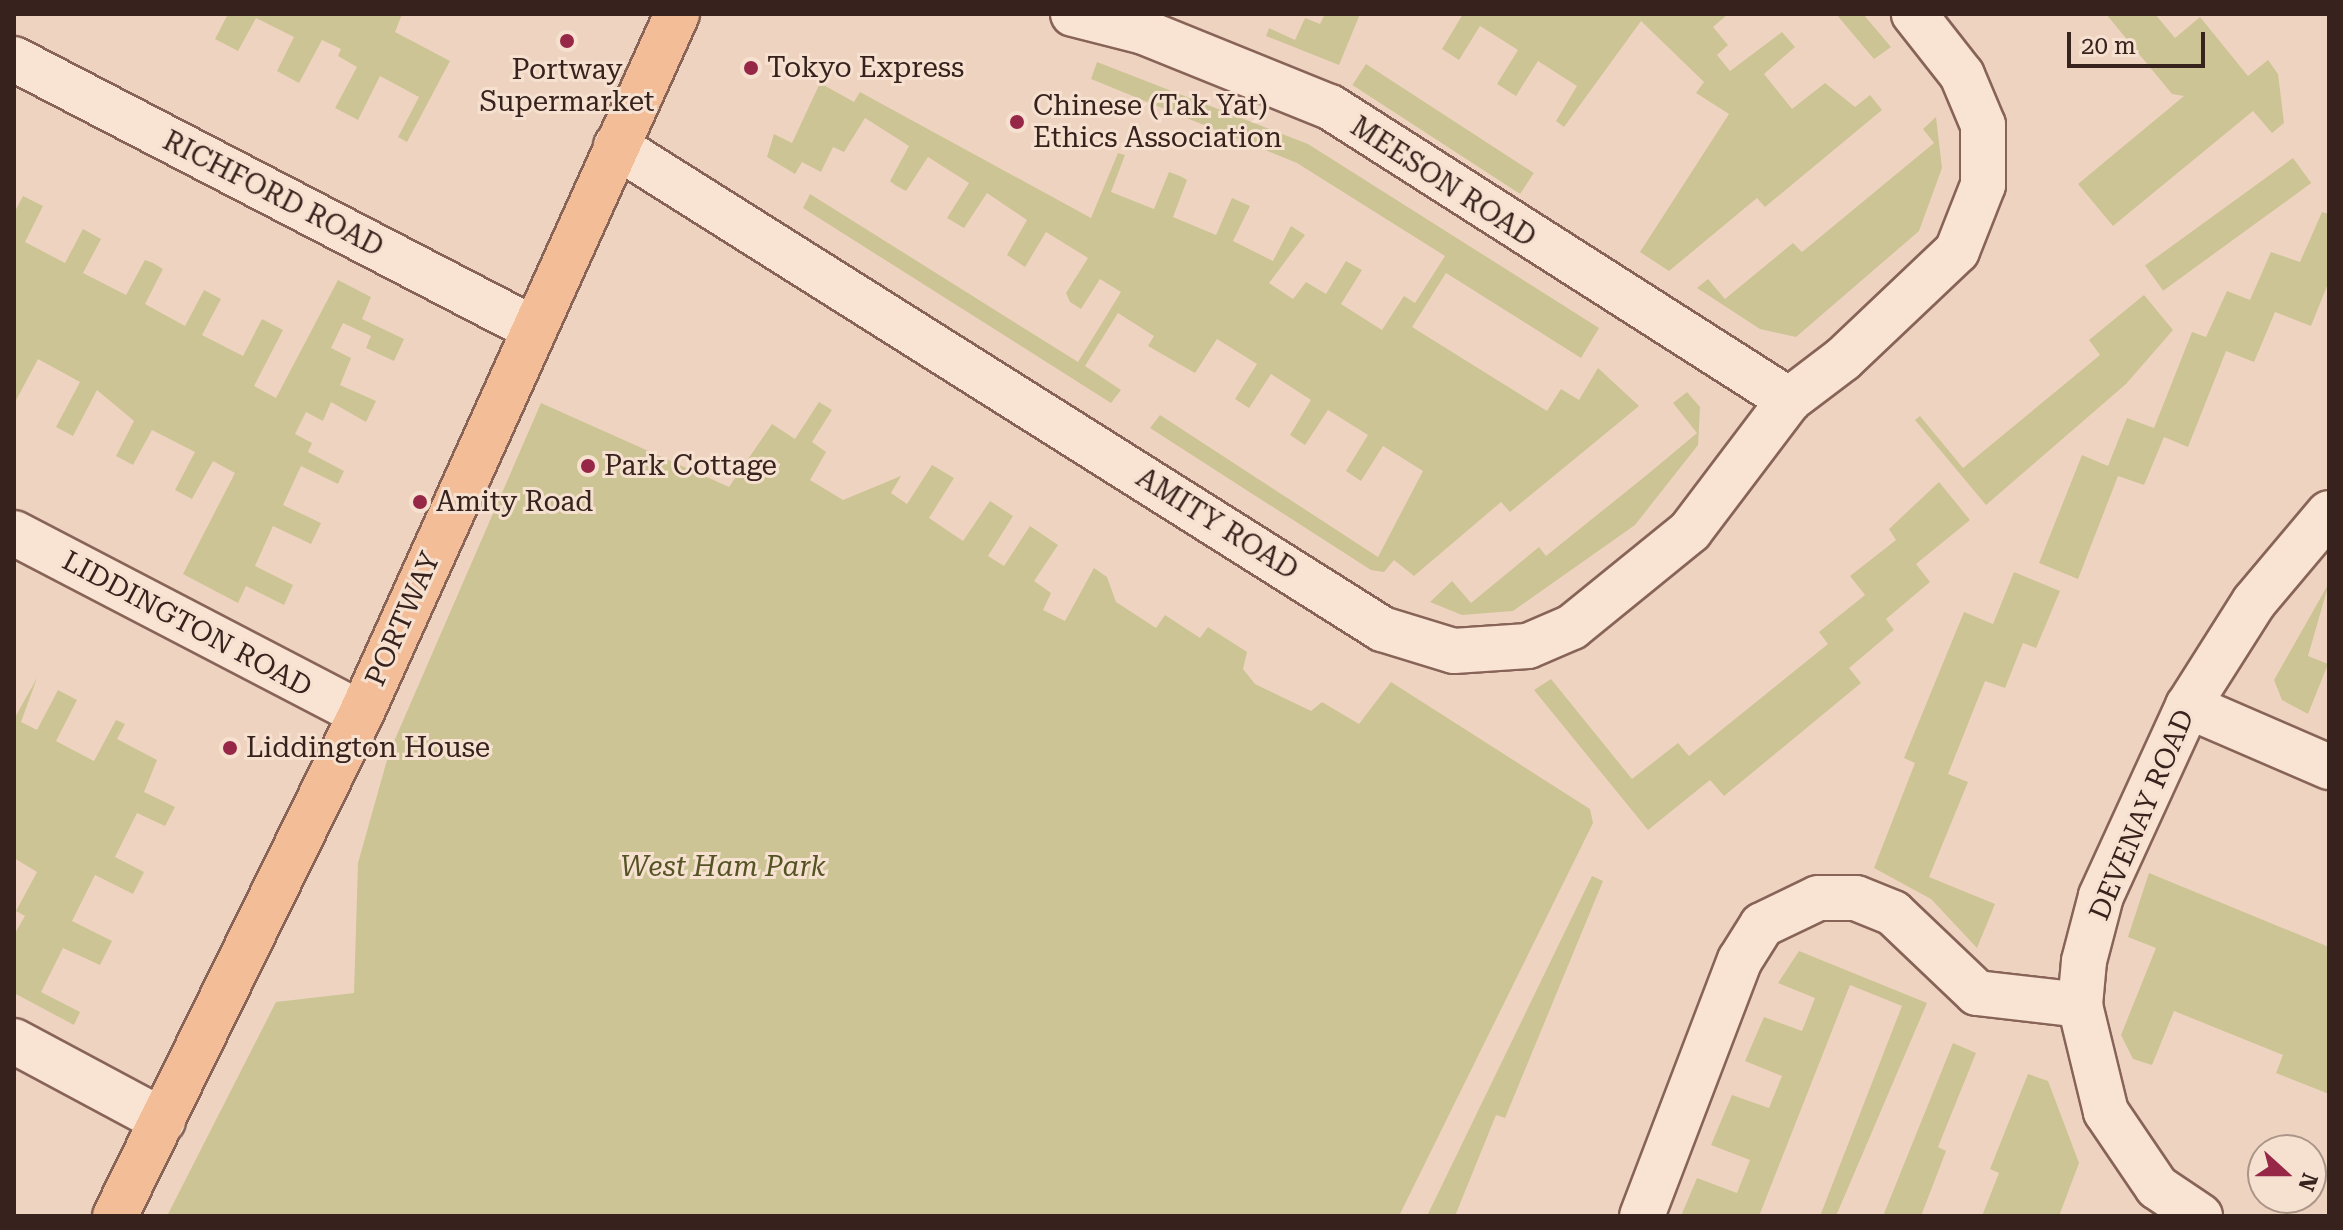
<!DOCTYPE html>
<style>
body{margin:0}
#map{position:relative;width:2343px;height:1230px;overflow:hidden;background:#eed4c0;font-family:"Roboto Serif",serif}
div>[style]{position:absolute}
.green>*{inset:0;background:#ccc494;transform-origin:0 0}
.roads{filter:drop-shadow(2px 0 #886458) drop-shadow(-2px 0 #886458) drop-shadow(0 2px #886458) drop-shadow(0 -2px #886458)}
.minor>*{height:44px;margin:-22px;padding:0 22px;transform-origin:22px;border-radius:22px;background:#f9e4d3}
.major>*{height:44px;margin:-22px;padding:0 22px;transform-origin:22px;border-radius:22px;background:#f3bd97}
.dots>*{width:22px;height:22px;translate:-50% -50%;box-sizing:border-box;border:4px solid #f6e1d0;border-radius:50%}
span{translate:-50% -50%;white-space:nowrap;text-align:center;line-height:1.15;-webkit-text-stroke:6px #f6e1d0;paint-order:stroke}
.poi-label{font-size:28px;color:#37221d}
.left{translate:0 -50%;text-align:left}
.street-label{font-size:28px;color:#37221d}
.park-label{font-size:28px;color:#545323;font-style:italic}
.frame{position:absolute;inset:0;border:16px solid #37221d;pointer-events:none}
.north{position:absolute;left:2247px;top:1134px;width:80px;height:80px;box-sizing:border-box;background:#f6e1d0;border:2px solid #aa9588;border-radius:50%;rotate:111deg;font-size:22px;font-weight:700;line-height:32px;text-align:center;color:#37221d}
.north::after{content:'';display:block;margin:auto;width:28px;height:36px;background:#972746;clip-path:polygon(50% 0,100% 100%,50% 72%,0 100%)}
.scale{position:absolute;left:2067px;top:32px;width:138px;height:36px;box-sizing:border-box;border:4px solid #37221d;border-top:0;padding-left:10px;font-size:24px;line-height:28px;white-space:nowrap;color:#37221d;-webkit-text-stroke:6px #f6e1d0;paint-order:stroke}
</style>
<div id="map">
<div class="green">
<div style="clip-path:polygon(228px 14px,402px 14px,395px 32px,450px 61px,407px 142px,398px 137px,419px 97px,380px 76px,358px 120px,335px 108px,357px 67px,338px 56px,341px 49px,322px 40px,299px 83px,277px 71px,294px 37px,256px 18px,238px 51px,215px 39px)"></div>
<div style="clip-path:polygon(1325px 14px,1360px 14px,1339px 65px,1266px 36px,1269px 28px,1295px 40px,1305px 18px,1320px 24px)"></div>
<div style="clip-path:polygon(1463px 14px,1728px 14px,1713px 27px,1728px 45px,1717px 55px,1730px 71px,1782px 32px,1795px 47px,1764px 74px,1792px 109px,1825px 83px,1855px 107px,1870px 95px,1882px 110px,1765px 207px,1757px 198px,1669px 271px,1640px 252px,1729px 114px,1696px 93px,1704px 82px,1641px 21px,1564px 127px,1556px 121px,1577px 86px,1538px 61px,1516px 96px,1497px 84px,1518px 50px,1480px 26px,1459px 60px,1442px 49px)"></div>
<div style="clip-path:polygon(1836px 14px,1863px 14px,1891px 47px,1874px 59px)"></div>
<div style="clip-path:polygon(2106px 14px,2155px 14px,2175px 38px,2200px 17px,2248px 76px,2268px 60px,2278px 74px,2284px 123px,2272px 133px,2253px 111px,2113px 226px,2078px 184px,2184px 96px,2172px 94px)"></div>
<div style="clip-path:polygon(1097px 62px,1308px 144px,1599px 328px,1581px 358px,1446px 273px,1412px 327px,1547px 411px,1561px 389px,1579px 400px,1598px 368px,1639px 406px,1510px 512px,1501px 502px,1414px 576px,1394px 560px,1384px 572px,1371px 570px,1150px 428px,1160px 415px,1378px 557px,1423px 471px,1383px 446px,1361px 481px,1346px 471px,1368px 435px,1328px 410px,1305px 445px,1290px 435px,1311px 400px,1271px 374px,1249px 408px,1235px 399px,1257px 364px,1217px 339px,1195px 373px,1148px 346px,1154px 336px,1118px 313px,1085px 366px,1121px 390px,1111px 403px,803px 208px,810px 194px,1078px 362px,1121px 292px,1100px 279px,1081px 309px,1070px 302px,1066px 293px,1088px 258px,1046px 232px,1025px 267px,1007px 255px,1027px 220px,987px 193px,964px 228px,947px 218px,969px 183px,928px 157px,906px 191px,895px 185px,890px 181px,909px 146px,865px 118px,844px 152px,833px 147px,821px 172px,802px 162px,795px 174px,767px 157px,774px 134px,792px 143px,820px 83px,854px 102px,860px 92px,1091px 218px,1118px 153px,1125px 155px,1111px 192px,1154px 209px,1169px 172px,1180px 176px,1187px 180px,1173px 217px,1216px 235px,1232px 198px,1250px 206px,1233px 241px,1273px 261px,1291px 226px,1305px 235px,1269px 283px,1293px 299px,1306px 282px,1326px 294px,1346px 261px,1362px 270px,1341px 304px,1382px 330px,1404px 296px,1415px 303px,1445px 256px,1297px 163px,1091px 79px)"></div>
<div style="left:1366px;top:64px;width:200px;height:25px;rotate:33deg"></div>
<div style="clip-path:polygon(1936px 117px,1942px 168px,1919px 231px,1796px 337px,1760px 329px,1697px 288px,1708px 279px,1725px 299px,1793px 243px,1802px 252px,1934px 143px,1923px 129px)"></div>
<div style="left:2293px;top:158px;width:31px;height:183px;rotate:54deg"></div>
<div style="clip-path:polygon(23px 196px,43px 206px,25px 242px,65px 263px,83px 229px,101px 239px,83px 273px,126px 295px,145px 260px,153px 263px,163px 269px,145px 304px,185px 326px,204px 290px,221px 299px,202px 335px,243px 356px,262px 319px,283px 330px,254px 386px,276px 398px,338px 280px,371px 297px,362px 319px,404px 339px,394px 361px,366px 348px,371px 336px,343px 323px,331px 348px,351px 358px,340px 385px,376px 401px,366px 422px,331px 402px,323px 421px,306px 412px,295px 434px,312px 443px,308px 452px,344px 471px,338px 484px,301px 466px,283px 505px,321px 523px,311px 544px,273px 526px,255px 566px,293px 585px,284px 605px,246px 586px,238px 603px,183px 574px,235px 473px,213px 461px,192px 499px,175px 490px,195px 452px,152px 430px,133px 465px,116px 456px,134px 421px,97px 390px,73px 436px,56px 427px,80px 382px,38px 359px,14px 404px,14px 213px)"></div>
<div style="clip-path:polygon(2322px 212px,2329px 214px,2329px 281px,2311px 326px,2275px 312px,2254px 362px,2226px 351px,2188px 447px,2164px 437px,2144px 485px,2118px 476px,2078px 579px,2039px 563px,2082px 455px,2108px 466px,2127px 418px,2154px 428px,2192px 332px,2206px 337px,2227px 291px,2250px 300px,2271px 252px,2300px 262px)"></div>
<div style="clip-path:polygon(2144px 295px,2173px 330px,2126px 384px,1986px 505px,1915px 420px,1920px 416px,1963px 468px,2100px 355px,2089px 340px)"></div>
<div style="clip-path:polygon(1687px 392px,1700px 407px,1698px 445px,1635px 525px,1513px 611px,1462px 615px,1430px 602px,1452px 581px,1471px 603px,1539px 547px,1546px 556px,1648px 474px,1697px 433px,1673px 403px)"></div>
<div style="clip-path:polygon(819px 402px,832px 410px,812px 442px,826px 452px,810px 480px,843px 500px,901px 476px,891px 493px,907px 504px,932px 465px,954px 478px,929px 518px,963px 541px,990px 501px,1013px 516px,988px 556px,1004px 566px,1030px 526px,1058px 545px,1034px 581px,1051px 593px,1043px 610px,1065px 621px,1094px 568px,1107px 577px,1116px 602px,1156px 628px,1165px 615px,1200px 638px,1208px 627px,1247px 652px,1243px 669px,1255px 684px,1311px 711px,1322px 702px,1359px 724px,1391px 682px,1590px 809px,1593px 823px,1399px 1216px,167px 1216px,276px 1002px,354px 993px,358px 863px,389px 753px,541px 403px,729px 487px,772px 424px,795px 439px)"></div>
<div style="clip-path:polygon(1939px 482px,1970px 520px,1916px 564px,1930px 582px,1886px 619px,1894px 630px,1849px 668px,1861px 683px,1724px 796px,1710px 780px,1648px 830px,1534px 690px,1551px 679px,1632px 779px,1678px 743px,1689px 756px,1828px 644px,1819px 632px,1865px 595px,1850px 576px,1896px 540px,1889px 529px)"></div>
<div style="clip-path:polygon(2014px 572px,2060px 591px,2036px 648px,2023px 643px,2005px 688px,1985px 681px,1948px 774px,1968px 782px,1929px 877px,1995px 904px,1977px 948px,1931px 899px,1874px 868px,1915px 763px,1904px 758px,1964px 612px,1993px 624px)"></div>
<div style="clip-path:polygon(2329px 583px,2308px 656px,2328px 664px,2308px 714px,2282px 700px,2274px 680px)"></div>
<div style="clip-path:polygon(37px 678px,21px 722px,37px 730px,58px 690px,77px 700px,56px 741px,94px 761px,116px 720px,125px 724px,117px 739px,157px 760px,144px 792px,175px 807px,165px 826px,137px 813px,115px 857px,144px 872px,133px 894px,95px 875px,72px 921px,112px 941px,100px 965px,63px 948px,41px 992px,80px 1012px,74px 1025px,14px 993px,14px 935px,25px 916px,16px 911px,37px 872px,14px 858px,14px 719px)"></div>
<div style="clip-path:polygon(2149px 873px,2329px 947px,2329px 1094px,2276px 1073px,2283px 1055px,2174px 1011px,2152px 1065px,2133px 1059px,2121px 1035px,2156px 948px,2128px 937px)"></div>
<div style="clip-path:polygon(1592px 876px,1603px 881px,1505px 1118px,1496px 1115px,1455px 1216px,1427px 1216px)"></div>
<div style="clip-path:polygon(1799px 951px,1927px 1003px,1836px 1216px,1820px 1216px,1902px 1006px,1850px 985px,1759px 1216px,1681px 1216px,1697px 1178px,1737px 1193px,1750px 1160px,1711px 1145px,1732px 1095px,1769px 1108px,1782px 1076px,1745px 1061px,1764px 1017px,1802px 1031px,1815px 998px,1778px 983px)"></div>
<div style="clip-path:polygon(1953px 1043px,1976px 1053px,1938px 1147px,1946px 1151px,1921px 1216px,1883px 1216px)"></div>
<div style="clip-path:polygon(2028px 1074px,2048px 1081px,2079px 1163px,2059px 1216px,1982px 1216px,1999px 1173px,1990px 1169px)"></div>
</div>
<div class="roads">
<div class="minor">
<div style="left:1073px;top:14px;width:73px;rotate:14.2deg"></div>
<div style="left:1144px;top:32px;width:201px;rotate:22deg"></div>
<div style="left:1330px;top:107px;width:545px;rotate:32.55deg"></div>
<div style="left:14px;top:59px;width:584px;rotate:27.44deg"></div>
<div style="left:616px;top:146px;width:906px;rotate:32.23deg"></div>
<div style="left:1382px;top:629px;width:75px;rotate:17deg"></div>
<div style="left:1454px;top:651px;width:74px;rotate:-3.9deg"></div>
<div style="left:1528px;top:646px;width:48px;rotate:-23.4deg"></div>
<div style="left:1572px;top:627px;width:152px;rotate:-39.1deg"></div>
<div style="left:1690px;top:531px;width:164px;rotate:-52.9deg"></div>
<div style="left:1789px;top:400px;width:68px;rotate:-37.2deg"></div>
<div style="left:1843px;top:359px;width:157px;rotate:-43.5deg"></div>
<div style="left:1957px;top:251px;width:71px;rotate:-68.5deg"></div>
<div style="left:1983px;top:185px;width:60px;rotate:-90deg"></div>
<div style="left:1983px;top:125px;width:54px;rotate:-112.8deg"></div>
<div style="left:1962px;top:75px;width:78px;rotate:-128.2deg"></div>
<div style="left:14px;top:533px;width:391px;rotate:27.5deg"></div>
<div style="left:2188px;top:706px;width:154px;rotate:23.4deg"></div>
<div style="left:14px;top:1041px;width:169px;rotate:28.2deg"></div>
<div style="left:1642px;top:1216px;width:274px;rotate:-69.1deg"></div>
<div style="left:1740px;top:960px;width:41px;rotate:-57.8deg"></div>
<div style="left:1762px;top:925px;width:62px;rotate:-25.7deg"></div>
<div style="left:1818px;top:898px;width:38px"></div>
<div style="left:1856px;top:898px;width:40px;rotate:22deg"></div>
<div style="left:1893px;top:913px;width:116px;rotate:43.6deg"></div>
<div style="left:1977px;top:993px;width:104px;rotate:6.6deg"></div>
<div style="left:2200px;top:1216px;width:52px;rotate:-146deg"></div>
<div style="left:2157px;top:1187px;width:91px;rotate:-124.2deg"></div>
<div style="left:2106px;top:1112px;width:110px;rotate:-103.7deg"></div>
<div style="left:2080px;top:1005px;width:44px;rotate:-84.8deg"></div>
<div style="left:2084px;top:961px;width:67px;rotate:-75.3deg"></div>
<div style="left:2101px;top:896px;width:209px;rotate:-65.4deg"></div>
<div style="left:2188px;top:706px;width:123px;rotate:-57.6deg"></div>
<div style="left:2254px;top:602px;width:116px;rotate:-49.9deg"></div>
</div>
<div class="major">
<div style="left:115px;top:1216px;width:559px;rotate:-63.89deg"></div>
<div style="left:361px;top:714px;width:768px;rotate:-65.7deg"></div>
</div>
</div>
<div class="dots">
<div style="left:567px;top:41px;background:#972746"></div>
<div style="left:751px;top:68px;background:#972746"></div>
<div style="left:1017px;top:122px;background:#972746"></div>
<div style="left:588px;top:466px;background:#972746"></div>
<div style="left:420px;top:502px;background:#972746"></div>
<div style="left:230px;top:748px;background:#972746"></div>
</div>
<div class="poi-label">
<span class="left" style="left:767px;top:68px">Tokyo Express</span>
<span style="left:567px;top:86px">Portway<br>Supermarket</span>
<span class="left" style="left:1033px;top:122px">Chinese (Tak Yat)<br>Ethics Association</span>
<span class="left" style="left:604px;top:466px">Park Cottage</span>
<span class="left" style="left:436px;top:502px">Amity Road</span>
<span class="left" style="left:246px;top:748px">Liddington House</span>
</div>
<div class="street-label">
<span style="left:1443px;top:182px;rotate:33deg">MEESON ROAD</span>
<span style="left:273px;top:194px;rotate:27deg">RICHFORD ROAD</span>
<span style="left:1217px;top:524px;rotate:32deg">AMITY ROAD</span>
<span style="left:403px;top:619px;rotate:-66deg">PORTWAY</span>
<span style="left:187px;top:624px;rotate:28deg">LIDDINGTON ROAD</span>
<span style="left:2142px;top:815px;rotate:-67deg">DEVENAY ROAD</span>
</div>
<div class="park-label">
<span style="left:723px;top:867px">West Ham Park</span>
</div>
<div class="frame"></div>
<div class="north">N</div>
<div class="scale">20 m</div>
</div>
